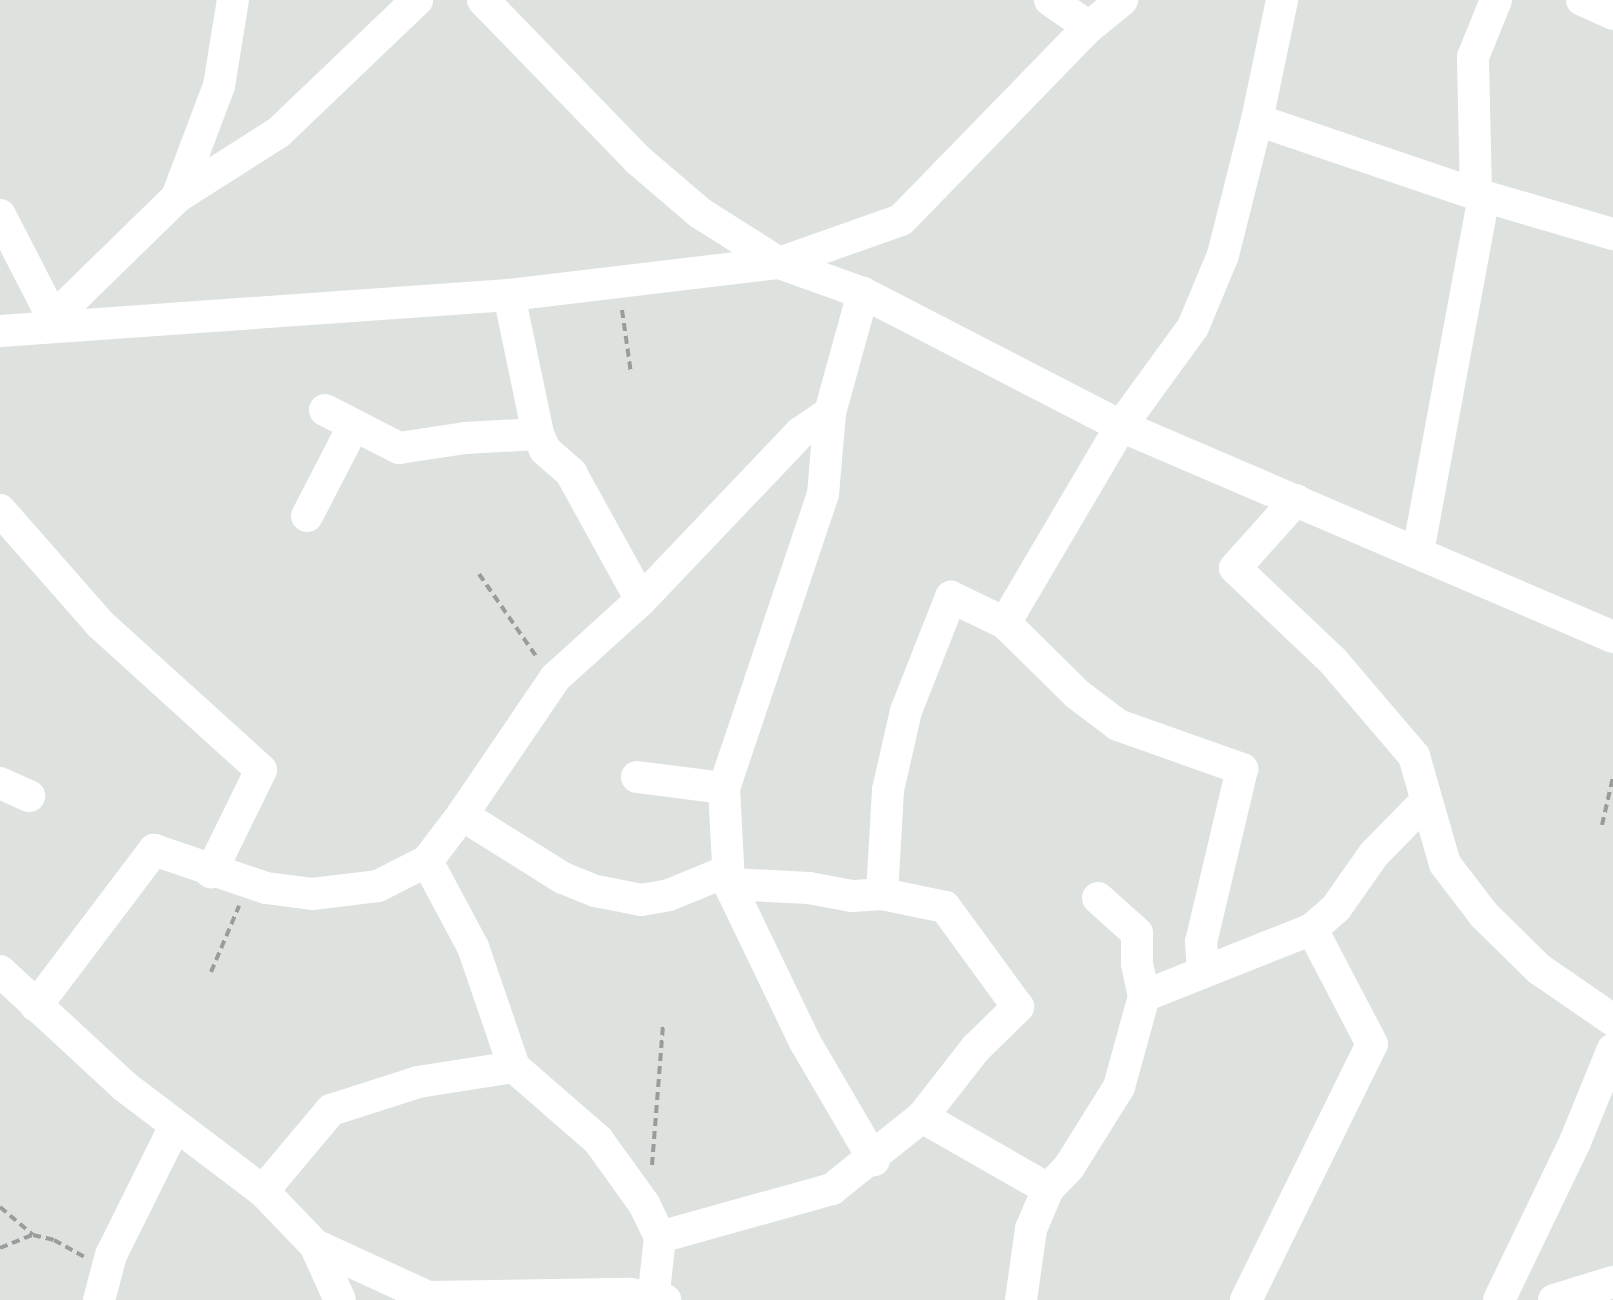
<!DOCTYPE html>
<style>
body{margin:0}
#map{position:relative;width:1613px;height:1300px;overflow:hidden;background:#dde2df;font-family:"Fira Sans Condensed",sans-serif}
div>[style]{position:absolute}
.path>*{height:4px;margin-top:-2px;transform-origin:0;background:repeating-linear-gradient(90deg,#989c9a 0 8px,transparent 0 13px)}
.minor>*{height:32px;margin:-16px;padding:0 16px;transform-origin:16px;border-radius:16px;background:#fff}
span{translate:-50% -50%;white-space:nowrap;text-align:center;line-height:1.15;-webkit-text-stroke:10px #eaefed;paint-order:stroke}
</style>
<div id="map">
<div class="path">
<div style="left:622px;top:310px;width:64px;rotate:81.9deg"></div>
<div style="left:479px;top:574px;width:100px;rotate:55.2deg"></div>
<div style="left:1602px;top:825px;width:49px;rotate:-77.1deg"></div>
<div style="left:211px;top:972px;width:72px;rotate:-67deg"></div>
<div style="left:652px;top:1165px;width:141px;rotate:-85.5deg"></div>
<div style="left:0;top:1207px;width:43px;rotate:40.3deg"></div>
<div style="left:0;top:1248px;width:35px;rotate:-22deg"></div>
<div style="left:33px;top:1235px;width:22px;rotate:13deg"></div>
<div style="left:54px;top:1240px;width:35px;rotate:29deg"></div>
</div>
<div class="minor">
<div style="left:483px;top:0;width:223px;rotate:45.9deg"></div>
<div style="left:638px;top:160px;width:82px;rotate:40.5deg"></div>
<div style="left:700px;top:213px;width:93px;rotate:32.3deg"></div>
<div style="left:779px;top:263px;width:89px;rotate:19.7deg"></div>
<div style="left:863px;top:293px;width:290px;rotate:27.3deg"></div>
<div style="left:1121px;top:426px;width:122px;rotate:-54deg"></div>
<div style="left:1193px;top:327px;width:78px;rotate:-67.4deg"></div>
<div style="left:1223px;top:255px;width:139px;rotate:-75.9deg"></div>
<div style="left:1257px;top:120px;width:231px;rotate:18.7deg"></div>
<div style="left:1476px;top:194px;width:143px;rotate:16.3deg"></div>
<div style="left:1050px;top:0;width:47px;rotate:34.7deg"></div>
<div style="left:1582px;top:0;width:34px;rotate:24deg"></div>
<div style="left:1257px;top:120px;width:123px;rotate:-78.2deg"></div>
<div style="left:1476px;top:194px;width:137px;rotate:-91.3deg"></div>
<div style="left:1473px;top:57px;width:61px;rotate:-68deg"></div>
<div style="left:177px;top:197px;width:119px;rotate:-69.3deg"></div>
<div style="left:219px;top:86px;width:87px;rotate:-80.8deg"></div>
<div style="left:0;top:215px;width:118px;rotate:62.8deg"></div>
<div style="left:863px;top:293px;width:124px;rotate:105.4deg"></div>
<div style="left:830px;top:413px;width:81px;rotate:94.9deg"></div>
<div style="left:823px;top:494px;width:310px;rotate:108.6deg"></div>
<div style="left:724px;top:788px;width:96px;rotate:87deg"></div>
<div style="left:729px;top:884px;width:175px;rotate:64.3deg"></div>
<div style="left:805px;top:1042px;width:137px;rotate:59.7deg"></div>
<div style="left:509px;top:295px;width:142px;rotate:78.2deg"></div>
<div style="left:538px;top:434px;width:17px;rotate:66deg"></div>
<div style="left:545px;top:450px;width:35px;rotate:41deg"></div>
<div style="left:571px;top:473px;width:145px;rotate:61.1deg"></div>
<div style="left:45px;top:326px;width:185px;rotate:-44.3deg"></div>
<div style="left:177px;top:197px;width:121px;rotate:-32.5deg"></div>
<div style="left:279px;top:132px;width:191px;rotate:-43.7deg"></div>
<div style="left:0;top:331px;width:510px;rotate:-4.05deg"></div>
<div style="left:509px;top:295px;width:272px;rotate:-6.8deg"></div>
<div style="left:779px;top:263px;width:129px;rotate:-19.4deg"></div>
<div style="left:901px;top:220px;width:269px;rotate:-45.8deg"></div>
<div style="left:1089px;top:27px;width:43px;rotate:-39.3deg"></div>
<div style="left:325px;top:410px;width:83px;rotate:27.2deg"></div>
<div style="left:399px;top:448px;width:67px;rotate:-8.6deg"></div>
<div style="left:465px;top:438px;width:73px;rotate:-3.1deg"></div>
<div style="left:1296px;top:500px;width:91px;rotate:131.9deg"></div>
<div style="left:1235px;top:568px;width:135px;rotate:43.5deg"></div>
<div style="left:1333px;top:661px;width:125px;rotate:49.5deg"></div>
<div style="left:1414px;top:756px;width:112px;rotate:74deg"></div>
<div style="left:1445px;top:864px;width:64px;rotate:52.6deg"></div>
<div style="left:1484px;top:915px;width:77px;rotate:44.5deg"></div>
<div style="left:1539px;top:969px;width:90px;rotate:34.6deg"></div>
<div style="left:0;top:510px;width:152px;rotate:48.7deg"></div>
<div style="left:100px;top:624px;width:217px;rotate:42.2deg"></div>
<div style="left:261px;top:770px;width:114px;rotate:116.1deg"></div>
<div style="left:307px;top:516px;width:102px;rotate:-62.7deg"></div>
<div style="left:1418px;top:552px;width:362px;rotate:-79.5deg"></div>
<div style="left:1005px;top:623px;width:229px;rotate:-59.5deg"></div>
<div style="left:1121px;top:426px;width:535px;rotate:23.21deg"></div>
<div style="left:637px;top:777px;width:88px;rotate:7.2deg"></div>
<div style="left:0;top:783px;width:32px;rotate:24deg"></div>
<div style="left:462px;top:815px;width:166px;rotate:-55.8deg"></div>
<div style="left:555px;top:678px;width:116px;rotate:-42.2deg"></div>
<div style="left:641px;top:600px;width:231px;rotate:-46.4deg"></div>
<div style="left:800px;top:433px;width:36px;rotate:-34deg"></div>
<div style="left:427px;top:861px;width:98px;rotate:61.9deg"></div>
<div style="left:473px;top:947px;width:127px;rotate:71.1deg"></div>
<div style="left:882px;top:894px;width:104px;rotate:-86.7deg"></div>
<div style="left:888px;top:790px;width:81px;rotate:-77.2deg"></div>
<div style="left:906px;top:711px;width:123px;rotate:-68.5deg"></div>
<div style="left:951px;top:597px;width:60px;rotate:25.7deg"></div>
<div style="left:1005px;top:623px;width:101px;rotate:44.6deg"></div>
<div style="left:1077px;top:694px;width:51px;rotate:37.1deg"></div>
<div style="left:1118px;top:725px;width:132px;rotate:19.5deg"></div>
<div style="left:1242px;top:769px;width:178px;rotate:103.3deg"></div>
<div style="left:1201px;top:942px;width:27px;rotate:86deg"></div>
<div style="left:1098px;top:898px;width:52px;rotate:41.9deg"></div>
<div style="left:1137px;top:933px;width:31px;rotate:90deg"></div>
<div style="left:1137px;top:964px;width:33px;rotate:78deg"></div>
<div style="left:0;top:971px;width:169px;rotate:42.8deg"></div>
<div style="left:124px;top:1086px;width:174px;rotate:37.1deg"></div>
<div style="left:263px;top:1191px;width:75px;rotate:46.1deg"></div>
<div style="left:315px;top:1245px;width:60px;rotate:65.6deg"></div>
<div style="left:36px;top:1006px;width:196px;rotate:-52.9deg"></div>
<div style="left:154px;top:850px;width:118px;rotate:18.7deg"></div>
<div style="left:266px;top:888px;width:46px;rotate:7.4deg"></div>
<div style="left:312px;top:894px;width:66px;rotate:-6.9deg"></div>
<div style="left:378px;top:886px;width:55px;rotate:-27deg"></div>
<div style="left:427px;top:861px;width:58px;rotate:-52.7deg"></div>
<div style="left:462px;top:815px;width:119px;rotate:32deg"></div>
<div style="left:563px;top:878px;width:35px;rotate:22deg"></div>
<div style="left:596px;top:891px;width:46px;rotate:11.3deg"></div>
<div style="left:641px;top:900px;width:28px;rotate:-10deg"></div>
<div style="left:669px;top:895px;width:61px;rotate:-22.3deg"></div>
<div style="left:922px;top:1117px;width:145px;rotate:29.7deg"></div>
<div style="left:263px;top:1191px;width:106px;rotate:-50deg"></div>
<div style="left:331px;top:1110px;width:91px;rotate:-17.8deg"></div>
<div style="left:418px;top:1082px;width:97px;rotate:-8.9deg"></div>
<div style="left:514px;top:1067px;width:111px;rotate:41deg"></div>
<div style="left:598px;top:1140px;width:79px;rotate:54.3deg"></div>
<div style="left:644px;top:1204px;width:37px;rotate:64deg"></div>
<div style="left:660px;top:1237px;width:63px;rotate:96.3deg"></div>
<div style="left:660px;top:1237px;width:179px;rotate:-15.6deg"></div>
<div style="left:832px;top:1189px;width:115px;rotate:-38.7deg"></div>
<div style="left:922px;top:1117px;width:88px;rotate:-52deg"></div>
<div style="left:976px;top:1048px;width:59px;rotate:-44.3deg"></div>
<div style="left:1018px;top:1007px;width:124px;rotate:-126.1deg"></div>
<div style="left:945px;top:907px;width:64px;rotate:-168.3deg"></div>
<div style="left:882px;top:894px;width:30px;rotate:176deg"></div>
<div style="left:852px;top:896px;width:44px;rotate:-169.5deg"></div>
<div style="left:809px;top:888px;width:80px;rotate:-177.1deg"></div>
<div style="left:315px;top:1245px;width:124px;rotate:24.7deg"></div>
<div style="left:428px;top:1297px;width:202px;rotate:-0.9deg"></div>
<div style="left:630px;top:1294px;width:36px;rotate:10deg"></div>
<div style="left:99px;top:1300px;width:47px;rotate:-75.1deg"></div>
<div style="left:111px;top:1255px;width:142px;rotate:-63.6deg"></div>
<div style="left:1021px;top:1300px;width:72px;rotate:-82deg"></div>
<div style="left:1031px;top:1229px;width:43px;rotate:-67deg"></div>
<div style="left:1048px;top:1189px;width:30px;rotate:-46deg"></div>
<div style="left:1069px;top:1167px;width:94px;rotate:-58deg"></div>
<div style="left:1119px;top:1087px;width:94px;rotate:-74.6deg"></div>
<div style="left:1144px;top:996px;width:181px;rotate:-21.7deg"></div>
<div style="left:1312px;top:929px;width:32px;rotate:-41deg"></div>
<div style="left:1336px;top:908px;width:66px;rotate:-54.9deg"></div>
<div style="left:1374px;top:854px;width:73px;rotate:-45.6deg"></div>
<div style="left:1246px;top:1300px;width:285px;rotate:-63.8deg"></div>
<div style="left:1372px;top:1044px;width:130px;rotate:-117.6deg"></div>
<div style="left:1499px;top:1300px;width:175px;rotate:-64.3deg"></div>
<div style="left:1575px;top:1142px;width:100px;rotate:-67.8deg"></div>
<div style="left:1554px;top:1300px;width:62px;rotate:-17deg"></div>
</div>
</div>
